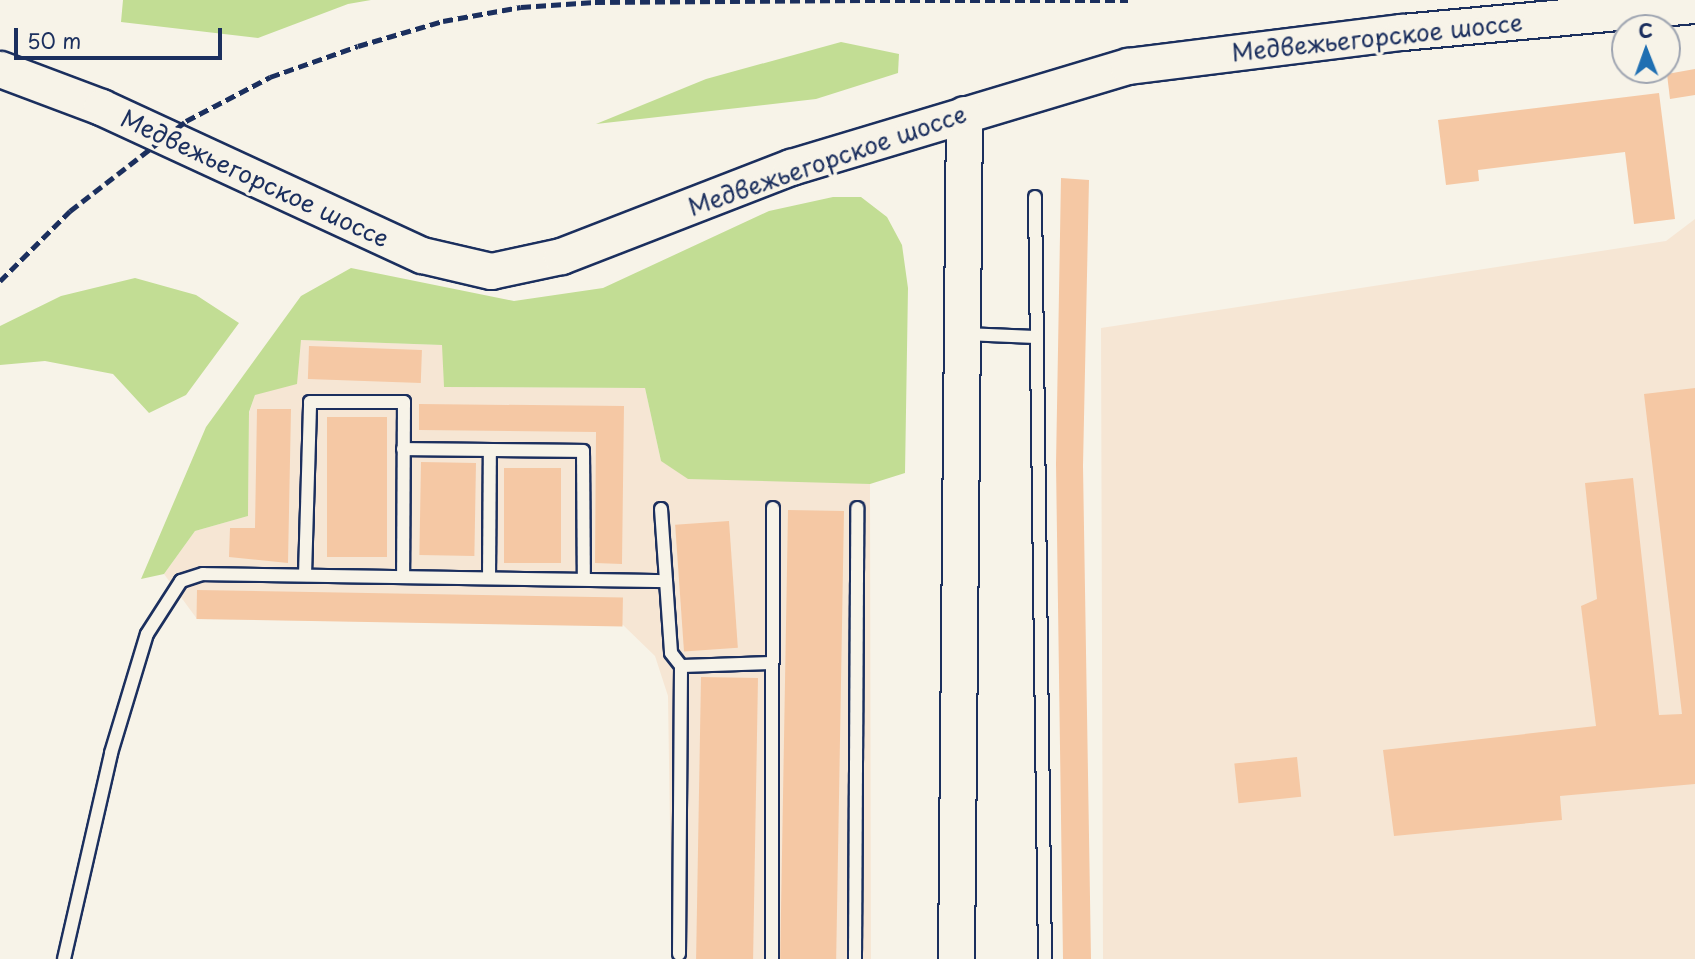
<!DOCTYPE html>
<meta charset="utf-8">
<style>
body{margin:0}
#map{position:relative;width:1695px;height:959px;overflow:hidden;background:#f7f3e8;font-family:"Playpen Sans",sans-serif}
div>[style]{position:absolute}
.built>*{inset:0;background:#f6e6d4}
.green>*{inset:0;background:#c2dd94}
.building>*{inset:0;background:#f5c8a4;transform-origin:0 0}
.roads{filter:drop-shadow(2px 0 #1b2f5e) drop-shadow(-2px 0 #1b2f5e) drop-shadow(0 2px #1b2f5e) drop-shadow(0 -2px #1b2f5e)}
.lane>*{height:12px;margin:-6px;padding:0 6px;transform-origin:6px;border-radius:6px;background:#f7f3e8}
.secondary>*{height:35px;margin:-17.5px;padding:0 17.5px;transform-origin:17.5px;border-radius:17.5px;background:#f7f3e8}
.rail>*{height:5px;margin-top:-2.5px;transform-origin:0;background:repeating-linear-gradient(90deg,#1b2f5e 0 10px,transparent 0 15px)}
span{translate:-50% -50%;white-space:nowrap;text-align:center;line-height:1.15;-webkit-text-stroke:7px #f7f3e8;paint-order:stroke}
.street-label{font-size:24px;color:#1b2f5e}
.north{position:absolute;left:1611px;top:14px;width:70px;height:70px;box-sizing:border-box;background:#f7f3e8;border:2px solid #9fa5b1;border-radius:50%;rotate:359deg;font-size:19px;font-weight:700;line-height:28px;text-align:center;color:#1b2f5e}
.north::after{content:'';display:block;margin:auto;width:24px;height:32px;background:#1f6fb2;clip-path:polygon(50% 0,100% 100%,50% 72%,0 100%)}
.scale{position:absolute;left:14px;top:28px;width:208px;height:32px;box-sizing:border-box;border:4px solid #1b2f5e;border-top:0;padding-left:9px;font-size:21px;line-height:24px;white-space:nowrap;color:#1b2f5e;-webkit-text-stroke:5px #f7f3e8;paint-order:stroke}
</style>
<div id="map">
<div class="built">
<div style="clip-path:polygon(1695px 219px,1695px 959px,1103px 959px,1101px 328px,1666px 241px)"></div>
<div style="clip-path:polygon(301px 340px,443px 345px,444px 387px,645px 388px,661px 461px,870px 484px,871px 959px,672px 959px,668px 696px,655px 656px,623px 625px,197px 619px,164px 574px,195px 531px,248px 516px,249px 413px,255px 395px)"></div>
</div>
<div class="green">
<div style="clip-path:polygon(123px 0,371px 0,348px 4px,258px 38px,121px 22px)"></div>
<div style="clip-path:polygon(841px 42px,899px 54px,898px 73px,816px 99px,596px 124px,706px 79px)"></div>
<div style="clip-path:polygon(833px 197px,861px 197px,887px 217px,902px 245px,908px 288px,905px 473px,870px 484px,688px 479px,661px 461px,645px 388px,444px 387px,442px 345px,301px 340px,297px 384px,255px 395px,249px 412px,248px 516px,195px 531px,164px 574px,141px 579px,206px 427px,301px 296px,351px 268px,514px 301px,603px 288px,769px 211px)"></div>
<div style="clip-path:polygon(135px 278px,196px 295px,239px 323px,186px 395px,149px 413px,113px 374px,45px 361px,0 365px,0 326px,61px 296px)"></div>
</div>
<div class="building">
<div style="clip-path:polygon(1695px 69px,1695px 95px,1670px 99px,1667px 74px)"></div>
<div style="clip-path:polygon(1659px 93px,1675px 219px,1634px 224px,1625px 152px,1478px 170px,1479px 181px,1446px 185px,1438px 120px)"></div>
<div style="clip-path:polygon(1061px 178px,1089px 180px,1083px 466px,1091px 959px,1063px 959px,1056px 464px)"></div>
<div style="left:309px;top:346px;width:113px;height:33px;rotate:2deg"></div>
<div style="clip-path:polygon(1695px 388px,1695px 784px,1560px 796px,1562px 820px,1394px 836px,1383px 750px,1596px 726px,1581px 606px,1597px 599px,1585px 483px,1633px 478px,1659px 715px,1682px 714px,1644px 394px)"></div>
<div style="clip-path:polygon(419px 404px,624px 406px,622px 564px,595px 563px,596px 432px,419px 430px)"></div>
<div style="clip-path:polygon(257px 409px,291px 409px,288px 563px,229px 557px,230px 528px,255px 528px)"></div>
<div style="left:327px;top:417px;width:60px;height:140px"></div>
<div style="left:421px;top:462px;width:55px;height:93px;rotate:1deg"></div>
<div style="left:504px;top:468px;width:57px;height:95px"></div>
<div style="left:788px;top:510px;width:56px;height:449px;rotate:1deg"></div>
<div style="left:729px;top:521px;width:127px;height:54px;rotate:86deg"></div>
<div style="left:197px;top:590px;width:426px;height:29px;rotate:1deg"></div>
<div style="left:701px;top:677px;width:57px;height:282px;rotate:1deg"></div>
<div style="left:1297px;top:757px;width:40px;height:63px;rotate:84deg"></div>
</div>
<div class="roads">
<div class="lane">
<div style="left:1035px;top:197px;width:762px;rotate:89.25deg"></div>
<div style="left:965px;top:334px;width:70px;rotate:2.5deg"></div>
<div style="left:403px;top:449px;width:180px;rotate:0.6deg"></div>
<div style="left:583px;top:451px;width:128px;rotate:89.6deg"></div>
<div style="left:661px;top:509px;width:144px;rotate:86deg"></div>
<div style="left:671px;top:653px;width:16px;rotate:52deg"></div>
<div style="left:305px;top:575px;width:173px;rotate:-88.3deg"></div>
<div style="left:310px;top:402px;width:94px"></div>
<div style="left:404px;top:402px;width:175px;rotate:90.3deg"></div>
<div style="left:489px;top:578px;width:128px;rotate:-89.6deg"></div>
<div style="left:679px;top:954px;width:288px;rotate:-89.6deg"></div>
<div style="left:681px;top:666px;width:91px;rotate:-1.9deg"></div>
<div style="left:64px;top:959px;width:211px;rotate:-77.1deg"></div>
<div style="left:111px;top:753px;width:124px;rotate:-73.2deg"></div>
<div style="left:147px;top:634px;width:63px;rotate:-57.3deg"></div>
<div style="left:181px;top:581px;width:23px;rotate:-18deg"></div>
<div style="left:203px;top:574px;width:463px;rotate:0.9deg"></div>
<div style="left:772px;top:959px;width:451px;rotate:-89.9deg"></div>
<div style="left:855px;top:959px;width:451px;rotate:-89.7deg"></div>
</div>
<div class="secondary">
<div style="left:0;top:69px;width:108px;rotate:20.6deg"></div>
<div style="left:101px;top:107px;width:353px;rotate:24.8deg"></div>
<div style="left:422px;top:255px;width:71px;rotate:13.1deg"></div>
<div style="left:491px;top:271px;width:72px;rotate:-12.1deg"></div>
<div style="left:561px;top:256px;width:247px;rotate:-21.2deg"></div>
<div style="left:791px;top:167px;width:352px;rotate:-16.7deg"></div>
<div style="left:1128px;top:66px;width:276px;rotate:-7.1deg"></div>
<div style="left:1402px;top:32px;width:294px;rotate:-5.3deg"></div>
<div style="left:956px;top:959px;width:845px;rotate:-89.46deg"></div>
</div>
</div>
<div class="rail">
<div style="left:865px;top:0;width:263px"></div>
<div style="left:0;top:281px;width:99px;rotate:-45deg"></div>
<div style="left:70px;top:211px;width:147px;rotate:-37.8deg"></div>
<div style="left:186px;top:121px;width:95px;rotate:-27.6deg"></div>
<div style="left:270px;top:77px;width:93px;rotate:-19.4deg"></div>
<div style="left:358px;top:46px;width:89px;rotate:-16.4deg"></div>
<div style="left:443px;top:21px;width:79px;rotate:-10.2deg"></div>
<div style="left:521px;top:7px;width:74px;rotate:-3.9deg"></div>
<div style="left:595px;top:2px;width:271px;rotate:-0.4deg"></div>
</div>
<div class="street-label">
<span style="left:1377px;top:37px;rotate:-6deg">Медвежьегорское шоссе</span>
<span style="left:827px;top:160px;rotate:-19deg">Медвежьегорское шоссе</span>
<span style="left:255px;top:178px;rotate:25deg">Медвежьегорское шоссе</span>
</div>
<div class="north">С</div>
<div class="scale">50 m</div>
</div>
